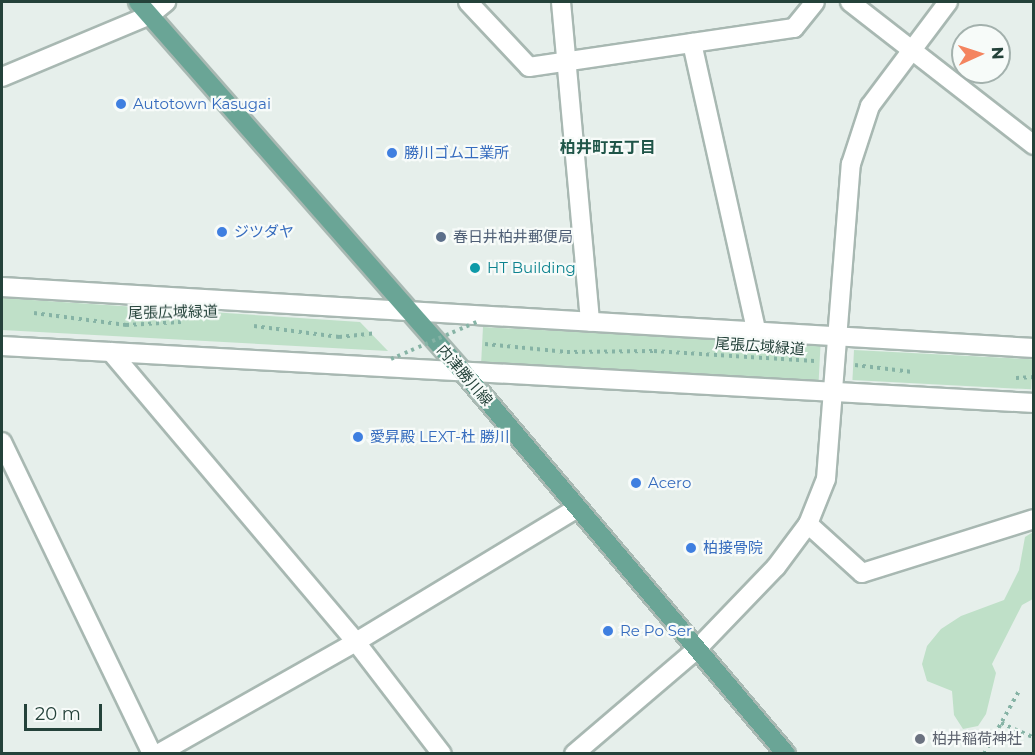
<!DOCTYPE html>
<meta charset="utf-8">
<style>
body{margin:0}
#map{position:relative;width:1035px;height:755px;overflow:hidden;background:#e6efeb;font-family:Montserrat,"Noto Sans JP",sans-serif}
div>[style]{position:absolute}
.green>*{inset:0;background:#bfe0c8;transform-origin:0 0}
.path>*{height:4px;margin-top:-2px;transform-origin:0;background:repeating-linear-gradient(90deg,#86b3a5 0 3px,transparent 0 7.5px)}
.roads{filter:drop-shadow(2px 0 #a8b8b2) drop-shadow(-2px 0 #a8b8b2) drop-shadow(0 2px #a8b8b2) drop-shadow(0 -2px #a8b8b2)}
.minor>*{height:18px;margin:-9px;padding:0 9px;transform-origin:9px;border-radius:9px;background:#fff}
.major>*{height:18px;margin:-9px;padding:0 9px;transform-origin:9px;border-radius:9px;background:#6aa596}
.path-bridge>*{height:4px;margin-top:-2px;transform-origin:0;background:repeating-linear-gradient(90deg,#86b3a5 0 3px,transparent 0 7.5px)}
.dots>*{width:16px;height:16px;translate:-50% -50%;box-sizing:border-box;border:3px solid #f7fbf9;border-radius:50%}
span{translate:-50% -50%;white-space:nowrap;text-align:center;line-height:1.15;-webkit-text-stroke:4.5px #f7fbf9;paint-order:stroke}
.shop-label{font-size:15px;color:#366cbe}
.left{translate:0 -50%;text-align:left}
.service-label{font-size:15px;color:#4e5e75}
.culture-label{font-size:15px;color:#0d838f}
.street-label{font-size:15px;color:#24423a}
.worship-label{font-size:15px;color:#5b616d}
.neighbourhood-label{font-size:16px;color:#1f5548;font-weight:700}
.frame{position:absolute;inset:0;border:3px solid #24423a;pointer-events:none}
.north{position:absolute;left:951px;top:24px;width:60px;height:60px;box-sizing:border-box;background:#f7fbf9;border:2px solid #a3b1ad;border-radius:50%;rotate:87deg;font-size:16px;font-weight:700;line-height:24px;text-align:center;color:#24423a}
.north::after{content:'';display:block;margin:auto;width:21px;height:27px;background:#f4845f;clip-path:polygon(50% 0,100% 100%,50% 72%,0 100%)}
.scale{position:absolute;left:24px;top:704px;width:78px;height:27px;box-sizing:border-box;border:3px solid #24423a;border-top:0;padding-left:8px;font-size:18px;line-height:21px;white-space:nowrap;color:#24423a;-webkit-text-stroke:4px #f7fbf9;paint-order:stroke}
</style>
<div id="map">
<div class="green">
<div style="clip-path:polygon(2px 298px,360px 322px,388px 351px,2px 330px)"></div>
<div style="left:483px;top:327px;width:338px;height:40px;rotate:3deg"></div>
<div style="left:854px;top:350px;width:179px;height:30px;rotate:3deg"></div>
<div style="clip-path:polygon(1033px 532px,1033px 599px,1022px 605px,992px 664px,996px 673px,986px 714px,978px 726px,963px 729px,954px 715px,952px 691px,927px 681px,922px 664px,927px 646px,941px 629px,961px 616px,1004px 600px,1019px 570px,1025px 537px)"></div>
</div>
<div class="path">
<div style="left:34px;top:313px;width:93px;rotate:7.4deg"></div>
<div style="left:126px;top:325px;width:55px;rotate:-3.1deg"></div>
<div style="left:254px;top:326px;width:86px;rotate:7.4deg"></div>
<div style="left:339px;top:337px;width:36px;rotate:-6deg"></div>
<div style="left:485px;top:344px;width:82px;rotate:5.6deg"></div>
<div style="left:567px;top:352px;width:87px;rotate:-0.7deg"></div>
<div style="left:654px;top:351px;width:161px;rotate:3.6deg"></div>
<div style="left:855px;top:365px;width:58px;rotate:6.9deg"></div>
<div style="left:1016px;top:378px;width:18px;rotate:-3deg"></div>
<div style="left:1001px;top:723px;width:36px;rotate:24deg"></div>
<div style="left:984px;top:754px;width:74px;rotate:-61deg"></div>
</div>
<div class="roads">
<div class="minor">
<div style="left:468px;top:2px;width:89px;rotate:46.8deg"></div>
<div style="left:529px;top:67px;width:268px;rotate:-8.4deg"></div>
<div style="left:794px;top:28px;width:33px;rotate:-51deg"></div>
<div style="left:561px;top:2px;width:321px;rotate:84.8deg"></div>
<div style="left:850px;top:2px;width:233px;rotate:37.9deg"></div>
<div style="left:692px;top:43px;width:298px;rotate:77.4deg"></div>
<div style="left:2px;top:77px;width:160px;rotate:-22.7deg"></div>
<div style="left:150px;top:15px;width:21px;rotate:-39deg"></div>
<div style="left:2px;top:287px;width:1034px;rotate:3.38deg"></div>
<div style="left:2px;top:346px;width:1034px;rotate:3.16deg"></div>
<div style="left:111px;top:352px;width:380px;rotate:49.8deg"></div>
<div style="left:356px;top:642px;width:141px;rotate:52.5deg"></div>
<div style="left:2px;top:442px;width:346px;rotate:64.3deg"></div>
<div style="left:808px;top:524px;width:73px;rotate:42.2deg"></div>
<div style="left:862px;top:573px;width:180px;rotate:-17.4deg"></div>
<div style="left:158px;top:754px;width:227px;rotate:-29.5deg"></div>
<div style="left:356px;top:642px;width:258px;rotate:-31.2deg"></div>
<div style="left:574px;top:754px;width:163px;rotate:-40.5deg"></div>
<div style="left:698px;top:648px;width:112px;rotate:-46.1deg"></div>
<div style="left:776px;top:567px;width:54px;rotate:-53.3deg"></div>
<div style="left:808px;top:524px;width:48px;rotate:-68.2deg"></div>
<div style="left:826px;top:479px;width:316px;rotate:-85.5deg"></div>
<div style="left:851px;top:164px;width:61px;rotate:-71.9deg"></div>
<div style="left:870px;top:106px;width:130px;rotate:-53.1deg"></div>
</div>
<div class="major">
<div style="left:138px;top:2px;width:492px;rotate:48.7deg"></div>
<div style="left:463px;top:372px;width:500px;rotate:49.78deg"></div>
</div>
</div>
<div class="path-bridge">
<div style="left:391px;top:359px;width:96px;rotate:-23.4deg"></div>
</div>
<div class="dots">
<div style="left:121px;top:104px;background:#3f7fe0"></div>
<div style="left:392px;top:153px;background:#3f7fe0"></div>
<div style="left:222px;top:232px;background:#3f7fe0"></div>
<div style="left:441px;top:237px;background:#5c6f8a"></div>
<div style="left:475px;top:268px;background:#0f9aa8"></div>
<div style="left:358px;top:437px;background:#3f7fe0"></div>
<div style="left:636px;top:483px;background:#3f7fe0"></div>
<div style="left:691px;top:548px;background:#3f7fe0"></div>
<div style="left:608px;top:631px;background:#3f7fe0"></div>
<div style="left:920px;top:739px;background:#6b7280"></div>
</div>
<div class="shop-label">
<span class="left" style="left:133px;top:104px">Autotown Kasugai</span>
<span class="left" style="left:404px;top:153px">勝川ゴム工業所</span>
<span class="left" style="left:234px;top:232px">ジツダヤ</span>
<span class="left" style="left:370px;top:437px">愛昇殿 LEXT-杜 勝川</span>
<span class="left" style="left:648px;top:483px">Acero</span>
<span class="left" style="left:703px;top:548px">柏接骨院</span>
<span class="left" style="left:620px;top:631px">Re Po Ser</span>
</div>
<div class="service-label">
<span class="left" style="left:453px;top:237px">春日井柏井郵便局</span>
</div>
<div class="culture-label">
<span class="left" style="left:487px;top:268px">HT Building</span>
</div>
<div class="street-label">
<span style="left:173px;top:312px;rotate:-1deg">尾張広域緑道</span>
<span style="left:760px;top:346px;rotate:4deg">尾張広域緑道</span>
<span style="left:465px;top:375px;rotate:49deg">内津勝川線</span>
</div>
<div class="worship-label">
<span class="left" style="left:932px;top:739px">柏井稲荷神社</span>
</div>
<div class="neighbourhood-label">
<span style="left:608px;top:148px">柏井町五丁目</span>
</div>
<div class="frame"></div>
<div class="north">N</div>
<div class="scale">20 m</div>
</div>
